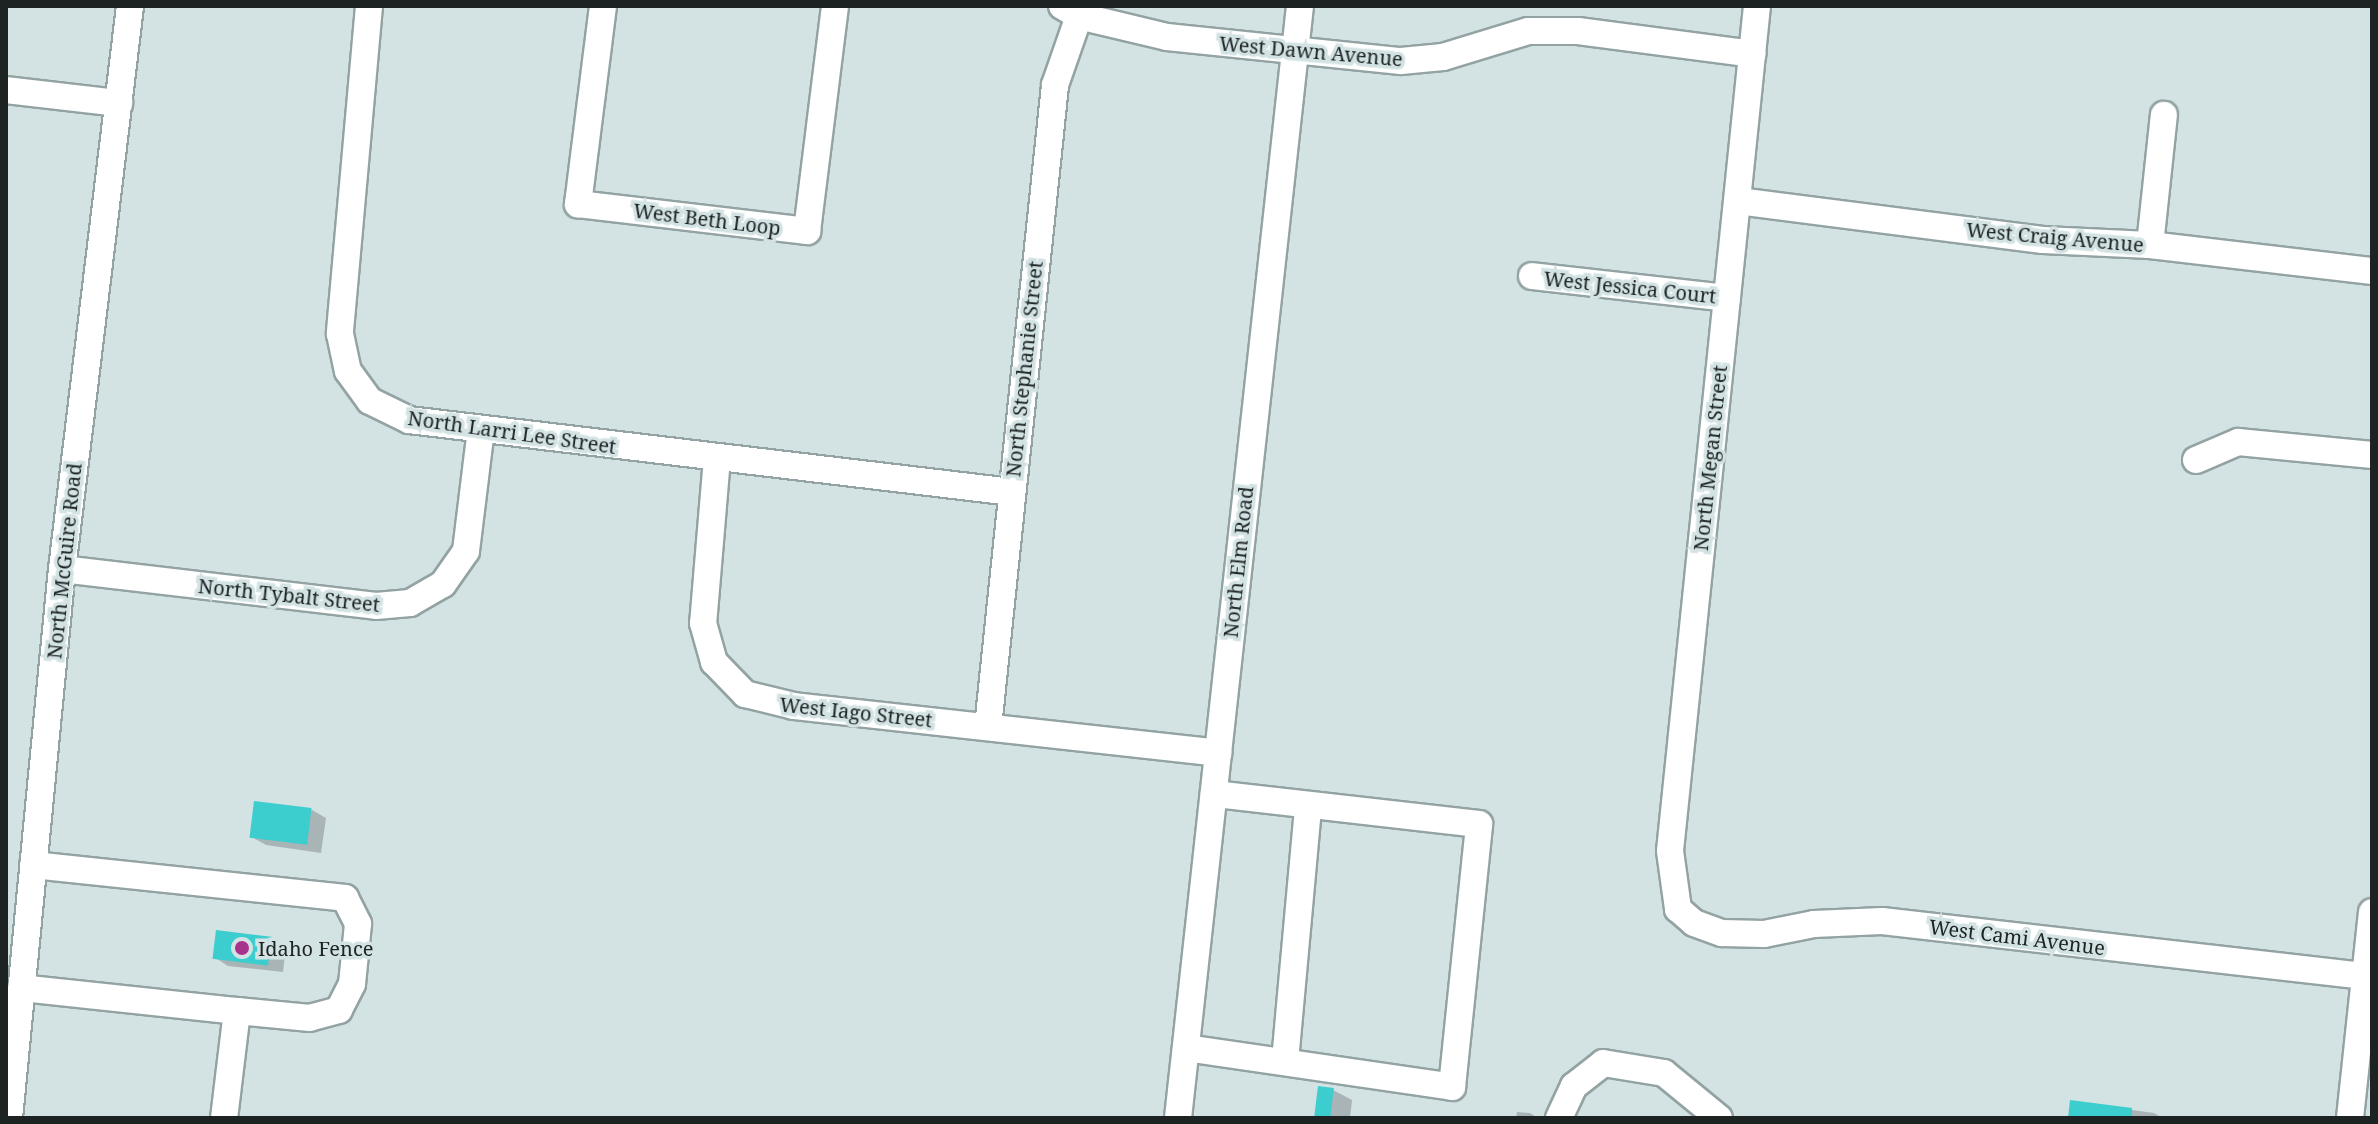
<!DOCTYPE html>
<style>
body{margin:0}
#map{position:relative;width:2378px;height:1124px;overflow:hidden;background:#d3e2e3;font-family:"Noto Serif",serif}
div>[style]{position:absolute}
.shadow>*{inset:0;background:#0003}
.building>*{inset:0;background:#3ccdcf;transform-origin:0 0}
.roads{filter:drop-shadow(2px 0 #93a2a2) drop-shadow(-2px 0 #93a2a2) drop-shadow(0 2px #93a2a2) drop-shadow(0 -2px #93a2a2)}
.minor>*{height:26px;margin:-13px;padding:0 13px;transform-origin:13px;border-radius:13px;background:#fff}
.dots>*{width:22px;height:22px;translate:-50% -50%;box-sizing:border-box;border:4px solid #d3e2e3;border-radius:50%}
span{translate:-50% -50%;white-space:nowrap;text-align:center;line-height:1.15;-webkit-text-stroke:7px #d3e2e3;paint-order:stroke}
.street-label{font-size:20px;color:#1d2323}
.poi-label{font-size:20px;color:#1d2323}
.left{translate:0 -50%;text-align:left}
.frame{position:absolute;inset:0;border:8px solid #1d2323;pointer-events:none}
</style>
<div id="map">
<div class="shadow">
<div style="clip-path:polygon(312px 810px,326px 818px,321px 853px,266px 845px,252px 837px)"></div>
<div style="clip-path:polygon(217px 933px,272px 939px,286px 947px,283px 972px,228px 966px,214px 957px)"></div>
<div style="clip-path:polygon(1333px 1090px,1352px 1100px,1350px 1118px,1316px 1118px)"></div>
<div style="clip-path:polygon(2072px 1102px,2154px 1113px,2163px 1118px,2070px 1118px)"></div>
<div style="clip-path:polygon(1517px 1112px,1530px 1113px,1538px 1118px,1516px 1118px)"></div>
</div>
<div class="building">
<div style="left:254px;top:801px;width:58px;height:37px;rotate:7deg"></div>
<div style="left:216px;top:930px;width:56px;height:29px;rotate:7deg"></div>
<div style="left:1318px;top:1086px;width:16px;height:32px;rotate:7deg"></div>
<div style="clip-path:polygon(2070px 1100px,2132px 1108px,2132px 1118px,2068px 1118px)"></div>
</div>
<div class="roads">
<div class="minor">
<div style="left:369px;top:6px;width:329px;rotate:95.1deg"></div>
<div style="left:340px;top:334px;width:38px;rotate:78deg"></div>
<div style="left:348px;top:371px;width:37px;rotate:54deg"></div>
<div style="left:370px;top:401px;width:43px;rotate:26deg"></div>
<div style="left:409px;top:420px;width:607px;rotate:6.81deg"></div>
<div style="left:603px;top:6px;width:200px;rotate:97.2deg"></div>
<div style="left:578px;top:204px;width:231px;rotate:6.7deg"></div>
<div style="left:807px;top:231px;width:227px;rotate:-82.9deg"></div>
<div style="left:1062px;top:6px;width:20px;rotate:30deg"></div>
<div style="left:1079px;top:16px;width:90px;rotate:13.4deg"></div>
<div style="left:1167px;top:37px;width:235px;rotate:5.9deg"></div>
<div style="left:1401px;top:61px;width:42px;rotate:-5.4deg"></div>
<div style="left:1443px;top:57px;width:89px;rotate:-17deg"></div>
<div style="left:1528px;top:31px;width:50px"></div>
<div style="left:1578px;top:31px;width:176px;rotate:7.5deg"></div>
<div style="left:1757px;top:6px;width:849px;rotate:95.88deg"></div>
<div style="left:1670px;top:851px;width:59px;rotate:82.1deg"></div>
<div style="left:1678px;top:909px;width:21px;rotate:41deg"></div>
<div style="left:1694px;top:923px;width:30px;rotate:20deg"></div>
<div style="left:1722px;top:933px;width:42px;rotate:1.4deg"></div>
<div style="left:1764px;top:934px;width:51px;rotate:-11.3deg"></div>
<div style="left:1814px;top:924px;width:68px;rotate:-2.5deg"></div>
<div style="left:1882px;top:921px;width:493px;rotate:6.5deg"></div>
<div style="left:6px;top:90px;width:114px;rotate:6.6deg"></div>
<div style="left:1738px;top:201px;width:307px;rotate:7.3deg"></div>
<div style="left:2043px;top:240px;width:107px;rotate:2.7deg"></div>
<div style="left:2150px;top:245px;width:224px;rotate:6.7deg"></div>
<div style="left:2150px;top:245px;width:131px;rotate:-83.9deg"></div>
<div style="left:1532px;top:276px;width:196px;rotate:6.4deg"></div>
<div style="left:717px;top:458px;width:166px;rotate:94.8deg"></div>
<div style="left:703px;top:623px;width:41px;rotate:74.2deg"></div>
<div style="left:714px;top:662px;width:45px;rotate:45.9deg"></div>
<div style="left:745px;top:694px;width:50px;rotate:13.8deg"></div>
<div style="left:794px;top:706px;width:427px;rotate:6.3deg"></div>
<div style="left:2196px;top:460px;width:46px;rotate:-23.2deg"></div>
<div style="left:2238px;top:442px;width:135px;rotate:5.5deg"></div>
<div style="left:62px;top:569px;width:316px;rotate:6.7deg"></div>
<div style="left:376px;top:606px;width:34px;rotate:-5deg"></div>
<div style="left:410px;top:603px;width:38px;rotate:-30deg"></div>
<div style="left:443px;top:584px;width:40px;rotate:-55.1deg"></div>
<div style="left:466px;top:551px;width:123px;rotate:-83deg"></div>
<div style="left:988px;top:727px;width:645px;rotate:-84.04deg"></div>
<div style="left:1055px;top:85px;width:73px;rotate:-70.8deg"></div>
<div style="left:33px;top:865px;width:314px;rotate:6deg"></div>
<div style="left:345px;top:898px;width:29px;rotate:63deg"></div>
<div style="left:358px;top:924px;width:60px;rotate:95.7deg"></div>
<div style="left:352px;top:984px;width:29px;rotate:117deg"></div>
<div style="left:339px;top:1010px;width:30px;rotate:165deg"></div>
<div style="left:310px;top:1018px;width:73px;rotate:-174.5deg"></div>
<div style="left:237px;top:1011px;width:108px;rotate:96.9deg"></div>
<div style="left:21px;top:988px;width:217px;rotate:6.1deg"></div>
<div style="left:1186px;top:1048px;width:269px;rotate:8.3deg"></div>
<div style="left:1452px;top:1087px;width:264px;rotate:-84.1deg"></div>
<div style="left:1479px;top:824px;width:267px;rotate:-173.5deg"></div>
<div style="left:1285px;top:1061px;width:256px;rotate:-84.8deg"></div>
<div style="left:9px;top:1118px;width:552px;rotate:-84.49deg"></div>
<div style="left:62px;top:569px;width:567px;rotate:-83.11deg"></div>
<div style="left:1178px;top:1118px;width:1119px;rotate:-83.74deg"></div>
<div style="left:1559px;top:1118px;width:35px;rotate:-65deg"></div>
<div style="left:1574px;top:1086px;width:37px;rotate:-38deg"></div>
<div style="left:1603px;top:1063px;width:62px;rotate:9.3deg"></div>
<div style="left:1664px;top:1073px;width:71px;rotate:39.3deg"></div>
<div style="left:2350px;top:1118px;width:207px;rotate:-83.9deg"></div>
</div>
</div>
<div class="dots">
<div style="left:242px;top:948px;background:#a7338c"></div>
</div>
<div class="street-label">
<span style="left:1311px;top:51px;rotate:5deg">West Dawn Avenue</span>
<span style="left:707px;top:219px;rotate:7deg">West Beth Loop</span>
<span style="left:2055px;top:237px;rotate:5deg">West Craig Avenue</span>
<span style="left:1630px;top:287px;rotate:6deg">West Jessica Court</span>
<span style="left:1024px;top:369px;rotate:-84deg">North Stephanie Street</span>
<span style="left:512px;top:432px;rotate:8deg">North Larri Lee Street</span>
<span style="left:1710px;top:458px;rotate:-84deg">North Megan Street</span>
<span style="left:64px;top:561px;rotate:-84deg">North McGuire Road</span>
<span style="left:1238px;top:562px;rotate:-84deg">North Elm Road</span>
<span style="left:289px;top:595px;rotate:6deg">North Tybalt Street</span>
<span style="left:856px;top:712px;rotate:6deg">West Iago Street</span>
<span style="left:2017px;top:937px;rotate:7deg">West Cami Avenue</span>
</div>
<div class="poi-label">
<span class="left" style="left:258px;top:948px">Idaho Fence</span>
</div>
<div class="frame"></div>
</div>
